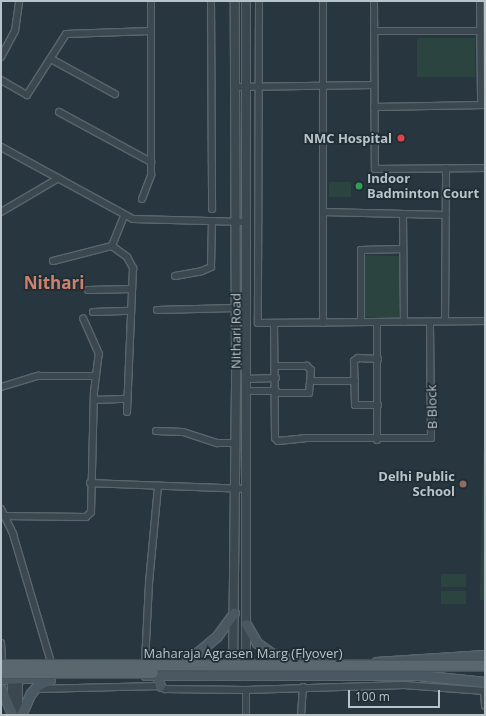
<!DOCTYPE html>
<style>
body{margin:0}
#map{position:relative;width:486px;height:716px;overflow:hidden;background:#28373f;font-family:"Open Sans",sans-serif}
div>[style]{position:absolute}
.green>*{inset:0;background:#2c4440;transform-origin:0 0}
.roads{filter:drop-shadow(1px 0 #59666d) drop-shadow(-1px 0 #59666d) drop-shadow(0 1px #59666d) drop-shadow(0 -1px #59666d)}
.minor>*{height:6px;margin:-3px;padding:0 3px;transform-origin:3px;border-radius:3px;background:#3b484f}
.tertiary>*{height:8px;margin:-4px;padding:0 4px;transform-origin:4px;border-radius:4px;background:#3b484f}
.secondary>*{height:9px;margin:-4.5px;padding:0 4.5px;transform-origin:4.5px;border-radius:4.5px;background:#4a5862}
.bridges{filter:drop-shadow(1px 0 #48545b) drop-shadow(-1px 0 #48545b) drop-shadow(0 1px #48545b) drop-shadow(0 -1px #48545b)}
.primary-bridge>*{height:10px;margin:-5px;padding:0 5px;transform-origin:5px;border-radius:5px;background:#5a676f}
.dots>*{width:11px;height:11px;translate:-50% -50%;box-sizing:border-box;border:2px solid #202d34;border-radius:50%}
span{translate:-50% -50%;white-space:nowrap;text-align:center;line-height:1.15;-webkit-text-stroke:3.5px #202d34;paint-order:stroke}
.poi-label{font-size:13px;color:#b8c3ca;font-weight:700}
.right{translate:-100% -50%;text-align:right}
.left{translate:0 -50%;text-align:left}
.street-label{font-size:13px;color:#b8c3ca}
.district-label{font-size:17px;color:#ce826e;font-weight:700}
.frame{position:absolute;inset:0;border:2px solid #b8c3ca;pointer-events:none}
.scale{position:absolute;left:348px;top:690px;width:92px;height:18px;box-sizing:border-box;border:2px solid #b8c3ca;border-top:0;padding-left:5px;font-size:12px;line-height:14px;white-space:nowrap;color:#b8c3ca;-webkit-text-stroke:3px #202d34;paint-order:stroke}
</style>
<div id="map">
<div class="green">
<div style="left:417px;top:38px;width:58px;height:39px"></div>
<div style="left:329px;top:182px;width:22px;height:15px"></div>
<div style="left:365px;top:255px;width:36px;height:62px;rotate:2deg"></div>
<div style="clip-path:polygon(483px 453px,485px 453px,485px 600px,480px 600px)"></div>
<div style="left:441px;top:574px;width:25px;height:13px"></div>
<div style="left:441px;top:591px;width:25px;height:13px"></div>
</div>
<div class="roads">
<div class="minor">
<div style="left:211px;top:1px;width:208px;rotate:89.7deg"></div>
<div style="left:259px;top:1px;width:322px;rotate:90.2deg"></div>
<div style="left:258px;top:323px;width:227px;rotate:-0.5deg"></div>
<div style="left:323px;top:1px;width:322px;rotate:90deg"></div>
<div style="left:374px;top:1px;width:168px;rotate:89.7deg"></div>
<div style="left:375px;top:169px;width:110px;rotate:-0.5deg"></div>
<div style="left:480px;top:1px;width:104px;rotate:89.4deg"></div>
<div style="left:374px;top:31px;width:106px"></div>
<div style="left:1px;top:57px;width:30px;rotate:-62deg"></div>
<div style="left:15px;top:31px;width:30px;rotate:-82deg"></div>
<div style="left:51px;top:59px;width:73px;rotate:28.7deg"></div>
<div style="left:1px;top:80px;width:30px;rotate:30deg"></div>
<div style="left:27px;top:95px;width:72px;rotate:-57.4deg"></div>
<div style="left:66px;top:34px;width:85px;rotate:-2deg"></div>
<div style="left:235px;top:87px;width:139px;rotate:-0.8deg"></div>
<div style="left:374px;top:107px;width:111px;rotate:-1deg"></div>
<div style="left:59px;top:112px;width:105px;rotate:28.5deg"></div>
<div style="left:1px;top:147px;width:150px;rotate:28.6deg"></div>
<div style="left:133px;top:219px;width:113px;rotate:1.5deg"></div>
<div style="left:142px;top:199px;width:26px;rotate:-69deg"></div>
<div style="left:151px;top:175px;width:174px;rotate:-90deg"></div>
<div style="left:1px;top:212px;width:65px;rotate:-30.5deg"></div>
<div style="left:323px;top:212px;width:123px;rotate:1.4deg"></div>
<div style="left:403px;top:214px;width:108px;rotate:89.5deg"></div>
<div style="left:124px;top:216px;width:32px;rotate:112deg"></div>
<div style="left:112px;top:246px;width:19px;rotate:36deg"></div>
<div style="left:127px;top:257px;width:13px;rotate:61deg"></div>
<div style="left:133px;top:268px;width:144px;rotate:92.4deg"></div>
<div style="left:53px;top:261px;width:61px;rotate:-14.3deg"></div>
<div style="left:175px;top:276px;width:27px;rotate:-10deg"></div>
<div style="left:202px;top:271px;width:10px;rotate:-24deg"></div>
<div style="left:211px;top:267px;width:46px;rotate:-88.8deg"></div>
<div style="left:88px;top:290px;width:44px;rotate:-1.3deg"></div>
<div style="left:157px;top:310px;width:79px;rotate:-1.5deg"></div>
<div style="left:93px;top:312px;width:38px;rotate:-2deg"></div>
<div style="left:445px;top:321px;width:153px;rotate:-89.6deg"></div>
<div style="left:361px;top:322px;width:72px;rotate:-90deg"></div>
<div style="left:361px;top:250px;width:42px;rotate:-1.4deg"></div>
<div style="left:274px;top:323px;width:115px;rotate:89.5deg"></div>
<div style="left:275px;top:438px;width:4px;rotate:45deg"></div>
<div style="left:278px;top:441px;width:27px;rotate:-6deg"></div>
<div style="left:305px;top:438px;width:126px"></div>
<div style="left:431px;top:438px;width:116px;rotate:-90.5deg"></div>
<div style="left:378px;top:359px;width:20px;rotate:-177deg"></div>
<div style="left:358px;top:358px;width:5px;rotate:143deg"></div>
<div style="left:354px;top:361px;width:44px;rotate:88.7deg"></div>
<div style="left:355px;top:405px;width:23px"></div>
<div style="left:246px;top:379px;width:30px;rotate:-2deg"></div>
<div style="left:311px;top:381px;width:44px"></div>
<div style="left:1px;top:387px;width:39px;rotate:-17deg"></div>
<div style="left:38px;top:376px;width:57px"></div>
<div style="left:246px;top:391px;width:30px"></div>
<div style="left:276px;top:393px;width:33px"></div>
<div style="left:309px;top:393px;width:23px;rotate:-85deg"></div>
<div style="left:311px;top:370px;width:6px;rotate:-135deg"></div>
<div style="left:307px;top:366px;width:30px;rotate:180deg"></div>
<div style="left:94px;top:400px;width:33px;rotate:-2deg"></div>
<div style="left:156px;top:431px;width:27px;rotate:2deg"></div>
<div style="left:183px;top:432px;width:36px;rotate:18deg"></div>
<div style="left:217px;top:443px;width:18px"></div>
<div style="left:377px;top:440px;width:118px;rotate:-90deg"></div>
<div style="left:90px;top:483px;width:156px;rotate:2.2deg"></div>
<div style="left:1px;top:509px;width:28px;rotate:64deg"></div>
<div style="left:13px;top:534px;width:134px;rotate:73.5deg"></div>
<div style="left:6px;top:516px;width:80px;rotate:0.7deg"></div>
<div style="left:86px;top:517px;width:7px;rotate:-45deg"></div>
<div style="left:91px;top:512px;width:120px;rotate:-88.6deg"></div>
<div style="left:94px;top:392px;width:38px;rotate:-83deg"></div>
<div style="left:99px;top:354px;width:39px;rotate:-114deg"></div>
<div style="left:1px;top:643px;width:18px;rotate:87deg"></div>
<div style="left:145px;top:662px;width:79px;rotate:-87.1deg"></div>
<div style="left:149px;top:583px;width:97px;rotate:-84.7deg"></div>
<div style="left:35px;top:689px;width:125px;rotate:-1.4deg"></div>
<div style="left:160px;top:686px;width:6px;rotate:31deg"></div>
<div style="left:165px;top:689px;width:81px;rotate:0.7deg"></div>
<div style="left:246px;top:690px;width:158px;rotate:-1.8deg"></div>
<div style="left:404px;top:685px;width:81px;rotate:4.2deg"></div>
<div style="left:246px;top:690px;width:25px;rotate:90deg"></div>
<div style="left:484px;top:691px;width:15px;rotate:86deg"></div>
<div style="left:301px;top:715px;width:28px;rotate:-86deg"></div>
</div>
<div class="tertiary">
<div style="left:246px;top:670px;width:669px;rotate:-90deg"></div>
<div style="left:233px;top:671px;width:310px;rotate:-89.4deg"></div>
<div style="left:236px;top:361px;width:360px;rotate:-90.2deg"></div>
<div style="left:12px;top:679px;width:35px;rotate:90deg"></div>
<div style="left:18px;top:679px;width:36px;rotate:90deg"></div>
</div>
<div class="secondary">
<div style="left:246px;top:624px;width:22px;rotate:60deg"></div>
<div style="left:257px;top:643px;width:19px;rotate:35deg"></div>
<div style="left:273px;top:654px;width:12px;rotate:14deg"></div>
<div style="left:177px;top:661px;width:23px;rotate:-23deg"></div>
<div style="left:198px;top:652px;width:25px;rotate:-40deg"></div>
<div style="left:217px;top:636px;width:29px;rotate:-54deg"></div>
<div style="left:270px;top:661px;width:44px"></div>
<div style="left:376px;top:662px;width:109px;rotate:-3.7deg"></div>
<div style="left:145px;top:675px;width:273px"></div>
<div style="left:418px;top:675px;width:67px;rotate:6deg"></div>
<div style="left:157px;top:675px;width:11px;rotate:75deg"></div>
<div style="left:1px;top:679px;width:49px;rotate:-2.3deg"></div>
<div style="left:1px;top:689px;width:27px;rotate:66deg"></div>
<div style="left:21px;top:715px;width:24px;rotate:-66deg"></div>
<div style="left:31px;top:693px;width:11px;rotate:-49deg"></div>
<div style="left:38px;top:685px;width:13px;rotate:-23deg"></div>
</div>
</div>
<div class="bridges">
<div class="primary-bridge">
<div style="left:1px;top:665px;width:484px;rotate:0.1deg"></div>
<div style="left:1px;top:673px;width:152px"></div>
</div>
</div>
<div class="dots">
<div style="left:401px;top:138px;background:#e0444e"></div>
<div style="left:359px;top:186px;background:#2e9e5b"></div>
<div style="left:463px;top:484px;background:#8d6e63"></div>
</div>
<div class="poi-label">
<span class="right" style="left:392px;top:138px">NMC Hospital</span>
<span class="left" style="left:367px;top:186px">Indoor<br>Badminton Court</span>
<span class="right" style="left:455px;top:484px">Delhi Public<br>School</span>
</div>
<div class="street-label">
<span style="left:236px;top:331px;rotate:-90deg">Nithari Road</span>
<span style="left:432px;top:407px;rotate:-91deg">B Block</span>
<span style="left:243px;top:653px">Maharaja Agrasen Marg (Flyover)</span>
</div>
<div class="district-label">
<span style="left:54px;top:283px">Nithari</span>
</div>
<div class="frame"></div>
<div class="scale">100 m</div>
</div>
